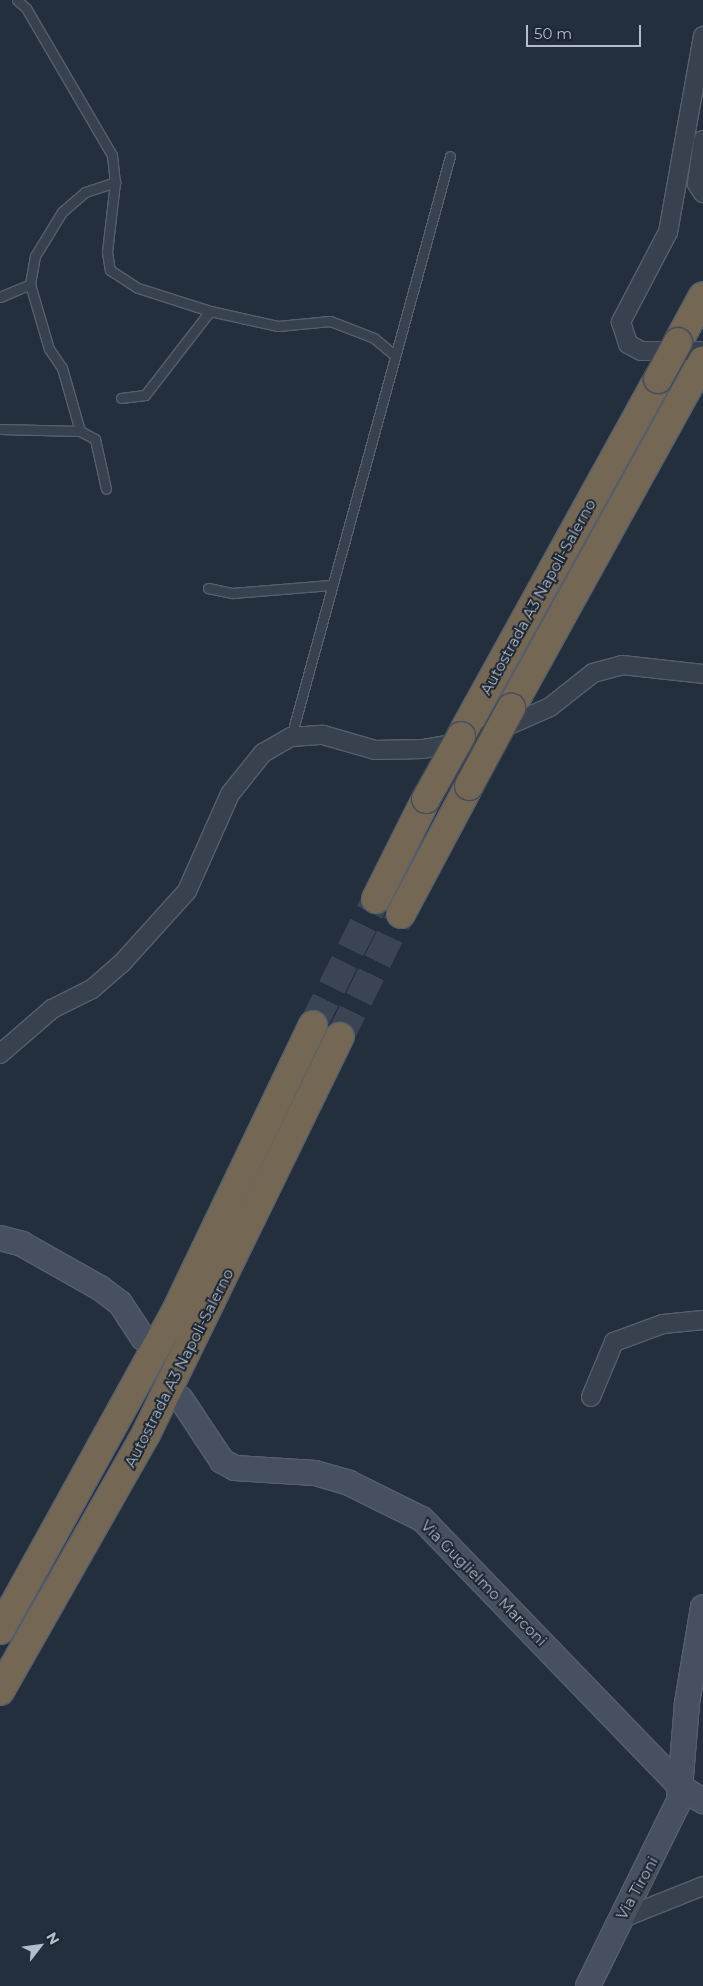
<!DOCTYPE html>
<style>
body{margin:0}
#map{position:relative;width:703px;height:1986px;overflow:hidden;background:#242f3e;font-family:Montserrat,sans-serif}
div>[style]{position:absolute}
.highway-tunnel>*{height:28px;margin-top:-14px;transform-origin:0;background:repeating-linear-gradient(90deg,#3a4453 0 28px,transparent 0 42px)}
.roads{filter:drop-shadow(1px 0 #565f6c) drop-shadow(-1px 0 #565f6c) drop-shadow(0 1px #565f6c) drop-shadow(0 -1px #565f6c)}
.lane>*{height:9px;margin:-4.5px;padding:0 4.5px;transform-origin:4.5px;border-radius:4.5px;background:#38414e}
.street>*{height:18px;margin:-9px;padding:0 9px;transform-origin:9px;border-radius:9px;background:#38414e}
.secondary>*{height:24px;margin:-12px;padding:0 12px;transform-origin:12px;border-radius:12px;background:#465061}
.highway>*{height:28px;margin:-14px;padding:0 14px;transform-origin:14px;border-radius:14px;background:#746855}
.bridges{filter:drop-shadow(1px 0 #434c59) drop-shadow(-1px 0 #434c59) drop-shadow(0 1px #434c59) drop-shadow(0 -1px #434c59)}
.highway-bridge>*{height:28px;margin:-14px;padding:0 14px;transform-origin:14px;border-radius:14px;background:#746855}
span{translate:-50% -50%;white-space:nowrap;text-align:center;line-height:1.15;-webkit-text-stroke:4px #1d2633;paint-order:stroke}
.street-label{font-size:15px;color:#b4bcc9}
.north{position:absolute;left:15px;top:1921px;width:50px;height:50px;-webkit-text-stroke:4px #1d2633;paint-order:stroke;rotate:60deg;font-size:14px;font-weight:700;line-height:20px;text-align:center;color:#b4bcc9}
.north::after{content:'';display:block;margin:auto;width:18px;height:22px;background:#b4bcc9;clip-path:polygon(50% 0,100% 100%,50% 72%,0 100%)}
.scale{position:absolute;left:526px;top:25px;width:115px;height:22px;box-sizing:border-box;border:2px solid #b4bcc9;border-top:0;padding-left:6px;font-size:15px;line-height:18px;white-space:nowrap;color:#b4bcc9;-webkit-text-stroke:4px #1d2633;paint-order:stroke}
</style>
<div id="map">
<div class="highway-tunnel">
<div style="left:313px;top:1025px;width:141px;rotate:-63.4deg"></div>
<div style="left:340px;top:1037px;width:137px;rotate:-63.6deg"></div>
</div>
<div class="roads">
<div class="lane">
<div style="left:17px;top:0;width:12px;rotate:42deg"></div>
<div style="left:26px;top:8px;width:170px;rotate:59.7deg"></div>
<div style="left:112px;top:155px;width:27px;rotate:84deg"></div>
<div style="left:115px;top:182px;width:70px;rotate:96.5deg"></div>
<div style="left:107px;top:252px;width:18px;rotate:81deg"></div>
<div style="left:110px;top:270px;width:33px;rotate:33deg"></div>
<div style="left:138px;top:288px;width:76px;rotate:17.7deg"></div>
<div style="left:210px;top:311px;width:70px;rotate:12.4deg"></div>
<div style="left:278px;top:326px;width:52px;rotate:-5.5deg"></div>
<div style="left:330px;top:321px;width:47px;rotate:21.1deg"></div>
<div style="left:374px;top:338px;width:26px;rotate:40deg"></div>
<div style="left:0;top:297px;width:33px;rotate:-23deg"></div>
<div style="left:121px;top:398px;width:24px;rotate:-7deg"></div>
<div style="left:145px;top:395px;width:106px;rotate:-52.3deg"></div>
<div style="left:0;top:429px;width:80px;rotate:1.4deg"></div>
<div style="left:80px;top:431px;width:17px;rotate:28deg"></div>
<div style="left:95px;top:439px;width:51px;rotate:77.6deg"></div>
<div style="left:80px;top:431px;width:66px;rotate:-105.9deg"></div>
<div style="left:62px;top:368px;width:23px;rotate:-124deg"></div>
<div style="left:49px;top:349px;width:68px;rotate:-106.3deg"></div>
<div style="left:30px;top:284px;width:28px;rotate:-80deg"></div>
<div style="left:35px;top:256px;width:52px;rotate:-58.5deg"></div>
<div style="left:62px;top:212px;width:30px;rotate:-41deg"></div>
<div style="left:85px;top:192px;width:32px;rotate:-18deg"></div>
<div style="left:208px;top:588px;width:25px;rotate:12deg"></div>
<div style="left:232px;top:593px;width:99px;rotate:-4.6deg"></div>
<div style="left:291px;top:737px;width:602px;rotate:-74.69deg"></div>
</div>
<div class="street">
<div style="left:703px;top:36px;width:199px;rotate:100.1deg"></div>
<div style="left:668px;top:232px;width:102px;rotate:117.6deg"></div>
<div style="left:621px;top:322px;width:23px;rotate:72deg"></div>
<div style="left:628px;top:344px;width:15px;rotate:28deg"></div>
<div style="left:641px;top:351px;width:62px"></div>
<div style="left:703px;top:140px;width:44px;rotate:97.8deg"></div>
<div style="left:697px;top:184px;width:11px;rotate:56deg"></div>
<div style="left:0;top:1054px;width:69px;rotate:-40.9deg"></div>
<div style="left:52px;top:1009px;width:45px;rotate:-26.6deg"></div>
<div style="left:92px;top:989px;width:40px;rotate:-41deg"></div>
<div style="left:122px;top:963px;width:97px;rotate:-47.9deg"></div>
<div style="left:187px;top:891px;width:106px;rotate:-66.1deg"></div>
<div style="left:230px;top:794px;width:53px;rotate:-51.2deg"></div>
<div style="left:263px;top:753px;width:32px;rotate:-30deg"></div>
<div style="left:291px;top:737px;width:32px;rotate:-4deg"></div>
<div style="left:323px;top:735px;width:54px;rotate:16.1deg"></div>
<div style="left:375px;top:750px;width:48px;rotate:-1.2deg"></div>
<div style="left:423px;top:749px;width:53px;rotate:-9.8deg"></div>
<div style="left:475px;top:740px;width:82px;rotate:-23.7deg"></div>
<div style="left:550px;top:707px;width:55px;rotate:-38.3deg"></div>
<div style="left:593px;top:673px;width:30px;rotate:-15deg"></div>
<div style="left:622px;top:665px;width:81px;rotate:6.3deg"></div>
<div style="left:591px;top:1397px;width:60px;rotate:-67.3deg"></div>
<div style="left:614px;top:1342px;width:52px;rotate:-20.2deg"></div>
<div style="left:663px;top:1324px;width:40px;rotate:-5.7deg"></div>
<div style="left:618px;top:1920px;width:92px;rotate:-21.8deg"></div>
</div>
<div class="secondary">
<div style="left:0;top:1238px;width:23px;rotate:15deg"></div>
<div style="left:22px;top:1244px;width:90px;rotate:29.4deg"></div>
<div style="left:100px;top:1288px;width:25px;rotate:37deg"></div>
<div style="left:120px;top:1303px;width:42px;rotate:56.7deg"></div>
<div style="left:181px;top:1399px;width:74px;rotate:56.5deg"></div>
<div style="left:222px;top:1461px;width:15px;rotate:28deg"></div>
<div style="left:235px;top:1468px;width:80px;rotate:3.6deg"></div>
<div style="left:315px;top:1473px;width:35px;rotate:16deg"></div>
<div style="left:349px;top:1483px;width:81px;rotate:26.3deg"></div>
<div style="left:422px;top:1519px;width:374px;rotate:46deg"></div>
<div style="left:682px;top:1788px;width:25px;rotate:32deg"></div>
<div style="left:588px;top:1986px;width:206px;rotate:-63.8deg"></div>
<div style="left:679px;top:1801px;width:98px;rotate:-85.3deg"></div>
<div style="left:687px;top:1703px;width:97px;rotate:-80.5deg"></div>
</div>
<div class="highway">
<div style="left:678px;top:342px;width:52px;rotate:-61.5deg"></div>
<div style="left:511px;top:708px;width:397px;rotate:-61.1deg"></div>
<div style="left:461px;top:736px;width:408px;rotate:-61.1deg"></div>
<div style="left:376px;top:899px;width:112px;rotate:-63.4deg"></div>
<div style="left:401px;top:914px;width:145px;rotate:-62deg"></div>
<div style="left:0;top:1630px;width:364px;rotate:-61.1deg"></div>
<div style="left:176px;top:1311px;width:317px;rotate:-64.4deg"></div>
<div style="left:0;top:1691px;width:296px;rotate:-60.4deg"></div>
<div style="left:146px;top:1434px;width:442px;rotate:-64deg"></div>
</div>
</div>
<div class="bridges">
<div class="highway-bridge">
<div style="left:658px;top:379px;width:42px;rotate:-61.6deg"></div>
<div style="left:469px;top:786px;width:89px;rotate:-61.7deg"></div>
<div style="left:426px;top:799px;width:72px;rotate:-60.9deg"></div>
</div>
</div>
<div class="street-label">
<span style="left:538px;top:597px;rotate:-61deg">Autostrada A3 Napoli-Salerno</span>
<span style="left:179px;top:1368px;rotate:-63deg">Autostrada A3 Napoli-Salerno</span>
<span style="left:484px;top:1583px;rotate:45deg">Via Guglielmo Marconi</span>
<span style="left:637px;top:1888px;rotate:-61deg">Via Tironi</span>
</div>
<div class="north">N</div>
<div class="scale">50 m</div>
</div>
